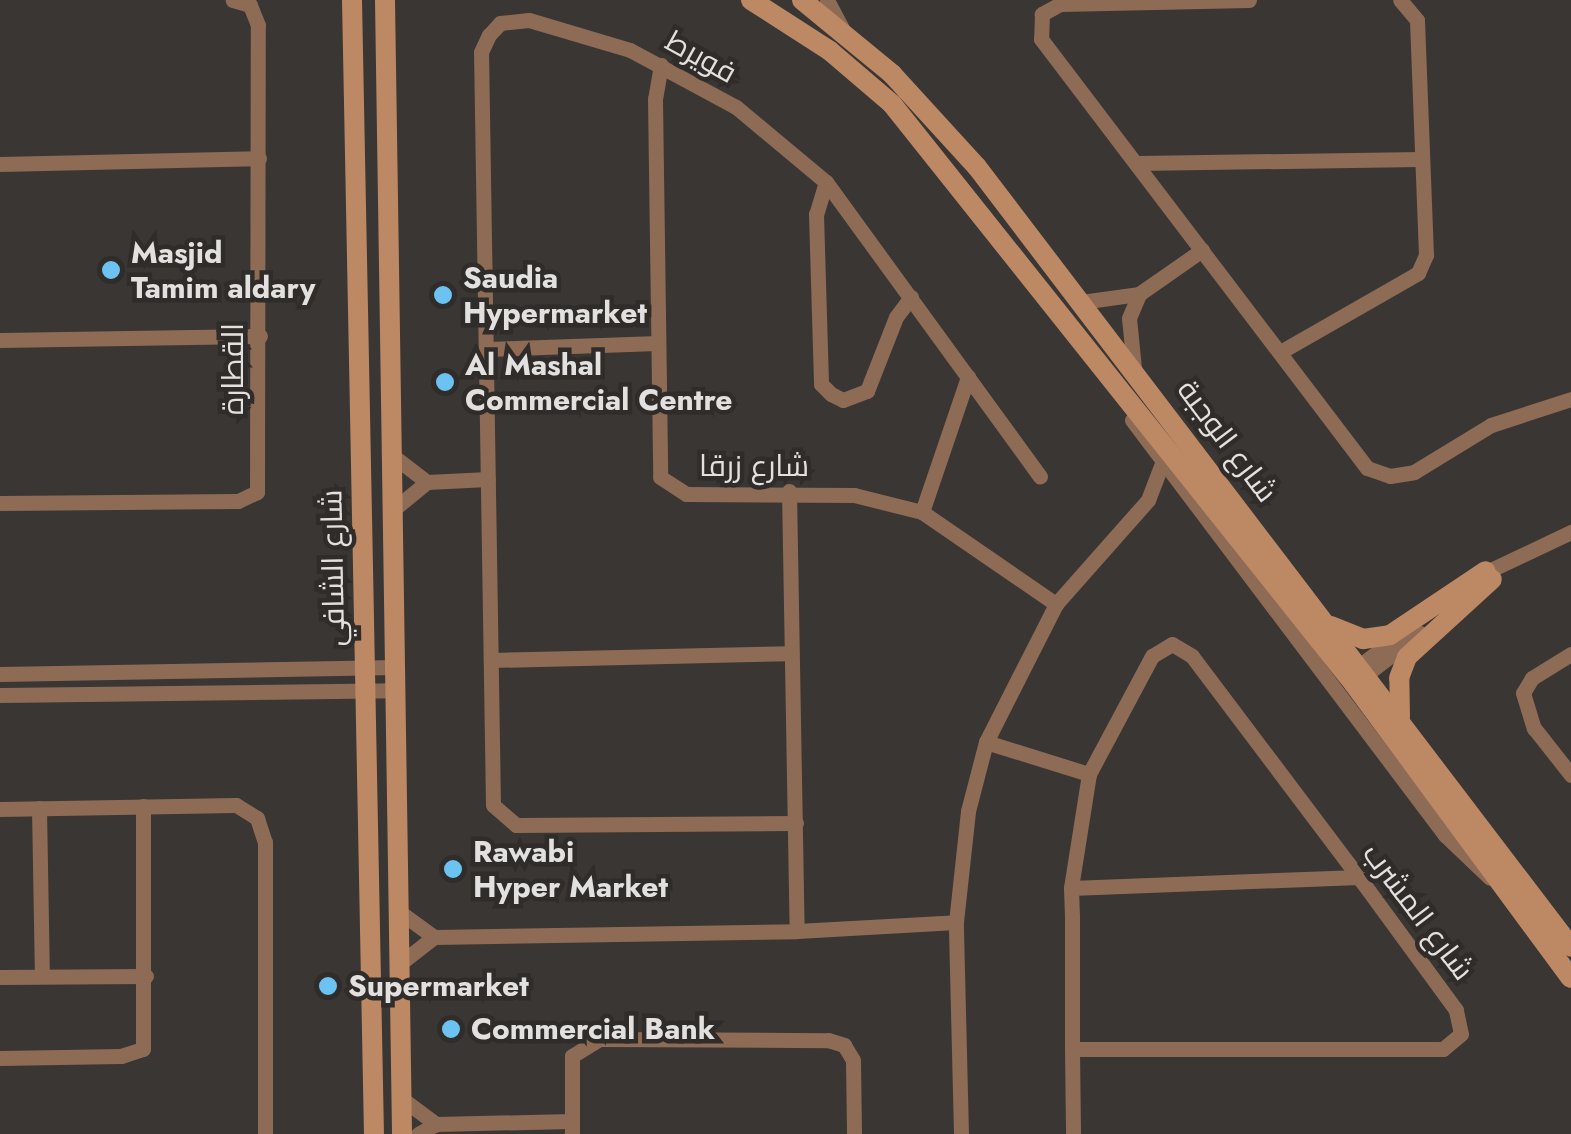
<!DOCTYPE html>
<meta charset="utf-8">
<style>
body{margin:0}
#map{position:relative;width:1571px;height:1134px;overflow:hidden;background:#393634;font-family:Jost,Cairo,sans-serif}
div>[style]{position:absolute}
.street>*{height:15px;margin:-7.5px;padding:0 7.5px;transform-origin:7.5px;border-radius:7.5px;background:#8d6b55}
.secondary>*{height:20px;margin:-10px;padding:0 10px;transform-origin:10px;border-radius:10px;background:#bd8864}
.dots>*{width:28px;height:28px;translate:-50% -50%;box-sizing:border-box;border:5px solid #2f2c2a;border-radius:50%}
span{translate:-50% -50%;white-space:nowrap;text-align:center;line-height:1.15;-webkit-text-stroke:9px #2f2c2a;paint-order:stroke}
.street-label{font-size:30px;color:#e3e1e0}
.poi-label{font-size:30px;color:#e3e1e0;font-weight:700}
.left{translate:0 -50%;text-align:left}
</style>
<div id="map">
<div class="street">
<div style="left:827px;top:0;width:32px;rotate:62deg"></div>
<div style="left:1249px;top:0;width:189px;rotate:178.8deg"></div>
<div style="left:1060px;top:4px;width:21px;rotate:151deg"></div>
<div style="left:1042px;top:14px;width:25px;rotate:92deg"></div>
<div style="left:1041px;top:39px;width:539px;rotate:52.77deg"></div>
<div style="left:1367px;top:468px;width:24px;rotate:19deg"></div>
<div style="left:1390px;top:476px;width:24px;rotate:-9deg"></div>
<div style="left:1414px;top:472px;width:90px;rotate:-31.4deg"></div>
<div style="left:1491px;top:425px;width:84px;rotate:-18deg"></div>
<div style="left:661px;top:65px;width:35px;rotate:100deg"></div>
<div style="left:655px;top:99px;width:378px;rotate:89.2deg"></div>
<div style="left:660px;top:477px;width:31px;rotate:33deg"></div>
<div style="left:686px;top:494px;width:168px;rotate:0.3deg"></div>
<div style="left:854px;top:495px;width:70px;rotate:14deg"></div>
<div style="left:922px;top:512px;width:163px;rotate:34.5deg"></div>
<div style="left:1137px;top:163px;width:283px;rotate:-0.8deg"></div>
<div style="left:0;top:164px;width:259px;rotate:-1.3deg"></div>
<div style="left:826px;top:182px;width:34px;rotate:107deg"></div>
<div style="left:816px;top:214px;width:170px;rotate:88.3deg"></div>
<div style="left:821px;top:384px;width:14px;rotate:45deg"></div>
<div style="left:831px;top:394px;width:13px;rotate:27deg"></div>
<div style="left:843px;top:400px;width:26px;rotate:-21deg"></div>
<div style="left:867px;top:391px;width:79px;rotate:-68.6deg"></div>
<div style="left:896px;top:317px;width:25px;rotate:-53deg"></div>
<div style="left:1081px;top:302px;width:59px;rotate:-7.9deg"></div>
<div style="left:1139px;top:294px;width:77px;rotate:-34.9deg"></div>
<div style="left:0;top:340px;width:260px;rotate:-0.9deg"></div>
<div style="left:486px;top:349px;width:172px;rotate:-2deg"></div>
<div style="left:1282px;top:351px;width:157px;rotate:-29.8deg"></div>
<div style="left:1418px;top:273px;width:20px;rotate:-66deg"></div>
<div style="left:1426px;top:255px;width:235px;rotate:-92.2deg"></div>
<div style="left:1417px;top:20px;width:26px;rotate:-130deg"></div>
<div style="left:1134px;top:368px;width:50px;rotate:-95.7deg"></div>
<div style="left:1129px;top:318px;width:26px;rotate:-67deg"></div>
<div style="left:1132px;top:420px;width:520px;rotate:52.98deg"></div>
<div style="left:1445px;top:835px;width:62px;rotate:43.7deg"></div>
<div style="left:393px;top:456px;width:43px;rotate:37.4deg"></div>
<div style="left:789px;top:491px;width:440px;rotate:89deg"></div>
<div style="left:0;top:503px;width:238px;rotate:-0.5deg"></div>
<div style="left:238px;top:501px;width:21px;rotate:-25deg"></div>
<div style="left:257px;top:492px;width:467px;rotate:-89.9deg"></div>
<div style="left:258px;top:25px;width:22px;rotate:-112deg"></div>
<div style="left:250px;top:5px;width:18px;rotate:-164deg"></div>
<div style="left:394px;top:509px;width:43px;rotate:-39.3deg"></div>
<div style="left:427px;top:482px;width:61px;rotate:-2.8deg"></div>
<div style="left:922px;top:512px;width:143px;rotate:-71.2deg"></div>
<div style="left:1480px;top:575px;width:101px;rotate:-25.3deg"></div>
<div style="left:1571px;top:654px;width:46px;rotate:148.4deg"></div>
<div style="left:1532px;top:678px;width:17px;rotate:121deg"></div>
<div style="left:1523px;top:693px;width:37px;rotate:73deg"></div>
<div style="left:1534px;top:728px;width:60px;rotate:51.8deg"></div>
<div style="left:491px;top:660px;width:298px;rotate:-1.3deg"></div>
<div style="left:1352px;top:671px;width:62px;rotate:-36.5deg"></div>
<div style="left:0;top:674px;width:396px;rotate:-1deg"></div>
<div style="left:1359px;top:680px;width:77px;rotate:-37.6deg"></div>
<div style="left:0;top:695px;width:397px;rotate:-0.7deg"></div>
<div style="left:986px;top:742px;width:108px;rotate:17.3deg"></div>
<div style="left:39px;top:808px;width:167px;rotate:89deg"></div>
<div style="left:0;top:809px;width:236px;rotate:-1deg"></div>
<div style="left:236px;top:805px;width:25px;rotate:32deg"></div>
<div style="left:257px;top:818px;width:25px;rotate:72deg"></div>
<div style="left:265px;top:842px;width:292px;rotate:90deg"></div>
<div style="left:796px;top:823px;width:280px;rotate:179.6deg"></div>
<div style="left:516px;top:825px;width:30px;rotate:-139deg"></div>
<div style="left:493px;top:805px;width:753px;rotate:-90.91deg"></div>
<div style="left:481px;top:52px;width:19px;rotate:-65deg"></div>
<div style="left:489px;top:35px;width:16px;rotate:-47deg"></div>
<div style="left:500px;top:23px;width:29px;rotate:-6deg"></div>
<div style="left:529px;top:20px;width:105px;rotate:16.5deg"></div>
<div style="left:630px;top:50px;width:120px;rotate:28.3deg"></div>
<div style="left:736px;top:107px;width:117px;rotate:39.8deg"></div>
<div style="left:826px;top:182px;width:364px;rotate:54deg"></div>
<div style="left:1071px;top:888px;width:288px;rotate:-2.2deg"></div>
<div style="left:397px;top:910px;width:46px;rotate:36.1deg"></div>
<div style="left:434px;top:937px;width:363px;rotate:-0.9deg"></div>
<div style="left:797px;top:931px;width:159px;rotate:-3.2deg"></div>
<div style="left:398px;top:965px;width:46px;rotate:-37.9deg"></div>
<div style="left:0;top:977px;width:146px;rotate:-0.4deg"></div>
<div style="left:1072px;top:1049px;width:371px"></div>
<div style="left:1443px;top:1049px;width:23px;rotate:-40deg"></div>
<div style="left:1461px;top:1034px;width:25px;rotate:-102deg"></div>
<div style="left:1456px;top:1010px;width:147px;rotate:-126.2deg"></div>
<div style="left:1369px;top:891px;width:294px;rotate:-127deg"></div>
<div style="left:1192px;top:656px;width:23px;rotate:-149deg"></div>
<div style="left:1172px;top:644px;width:23px;rotate:149deg"></div>
<div style="left:1152px;top:656px;width:134px;rotate:118.1deg"></div>
<div style="left:1089px;top:774px;width:115px;rotate:99deg"></div>
<div style="left:1071px;top:888px;width:28px;rotate:88deg"></div>
<div style="left:1072px;top:916px;width:133px;rotate:90deg"></div>
<div style="left:1072px;top:1049px;width:85px;rotate:89.3deg"></div>
<div style="left:0;top:1058px;width:121px;rotate:-0.9deg"></div>
<div style="left:121px;top:1056px;width:23px;rotate:-18deg"></div>
<div style="left:143px;top:1049px;width:243px;rotate:-90deg"></div>
<div style="left:401px;top:1098px;width:44px;rotate:36.6deg"></div>
<div style="left:418px;top:1134px;width:21px;rotate:-29deg"></div>
<div style="left:436px;top:1124px;width:136px;rotate:-1.3deg"></div>
<div style="left:572px;top:1134px;width:78px;rotate:-90deg"></div>
<div style="left:572px;top:1056px;width:32px;rotate:-32deg"></div>
<div style="left:599px;top:1039px;width:229px;rotate:0.3deg"></div>
<div style="left:828px;top:1040px;width:17px;rotate:17deg"></div>
<div style="left:844px;top:1045px;width:17px;rotate:59deg"></div>
<div style="left:853px;top:1060px;width:74px;rotate:89.2deg"></div>
<div style="left:961px;top:1134px;width:212px;rotate:-91.4deg"></div>
<div style="left:956px;top:922px;width:112px;rotate:-83.8deg"></div>
<div style="left:968px;top:811px;width:71px;rotate:-75.4deg"></div>
<div style="left:986px;top:742px;width:155px;rotate:-63.1deg"></div>
<div style="left:1056px;top:604px;width:139px;rotate:-48.5deg"></div>
<div style="left:1148px;top:500px;width:42px;rotate:-69deg"></div>
</div>
<div class="secondary">
<div style="left:352px;top:0;width:1134px;rotate:88.89deg"></div>
<div style="left:385px;top:0;width:1134px;rotate:89.14deg"></div>
<div style="left:751px;top:0;width:94px;rotate:32.8deg"></div>
<div style="left:830px;top:51px;width:82px;rotate:40.5deg"></div>
<div style="left:892px;top:104px;width:742px;rotate:51.46deg"></div>
<div style="left:1354px;top:684px;width:365px;rotate:53.6deg"></div>
<div style="left:802px;top:0;width:117px;rotate:39.4deg"></div>
<div style="left:892px;top:74px;width:126px;rotate:47.6deg"></div>
<div style="left:977px;top:167px;width:980px;rotate:52.71deg"></div>
<div style="left:1331px;top:626px;width:35px;rotate:22deg"></div>
<div style="left:1363px;top:639px;width:27px;rotate:-8deg"></div>
<div style="left:1390px;top:635px;width:115px;rotate:-33.7deg"></div>
<div style="left:1400px;top:717px;width:39px;rotate:-91deg"></div>
<div style="left:1399px;top:678px;width:22px;rotate:-69deg"></div>
<div style="left:1407px;top:657px;width:115px;rotate:-42.5deg"></div>
</div>
<div class="dots">
<div style="left:111px;top:270px;background:#6cc3f2"></div>
<div style="left:443px;top:295px;background:#6cc3f2"></div>
<div style="left:445px;top:382px;background:#6cc3f2"></div>
<div style="left:453px;top:869px;background:#6cc3f2"></div>
<div style="left:328px;top:986px;background:#6cc3f2"></div>
<div style="left:451px;top:1029px;background:#6cc3f2"></div>
</div>
<div class="street-label">
<span style="left:701px;top:57px;rotate:29deg">فويرط</span>
<span style="left:233px;top:369px;rotate:-90deg">القطارة</span>
<span style="left:1227px;top:441px;rotate:53deg">شارع الوجبة</span>
<span style="left:754px;top:466px">شارع زرقا</span>
<span style="left:333px;top:568px;rotate:-91deg">شارع الشافي</span>
<span style="left:1418px;top:912px;rotate:53deg">شارع المشرب</span>
</div>
<div class="poi-label">
<span class="left" style="left:131px;top:270px">Masjid<br>Tamim aldary</span>
<span class="left" style="left:463px;top:295px">Saudia<br>Hypermarket</span>
<span class="left" style="left:465px;top:382px">Al Mashal<br>Commercial Centre</span>
<span class="left" style="left:473px;top:869px">Rawabi<br>Hyper Market</span>
<span class="left" style="left:348px;top:986px">Supermarket</span>
<span class="left" style="left:471px;top:1029px">Commercial Bank</span>
</div>
</div>
